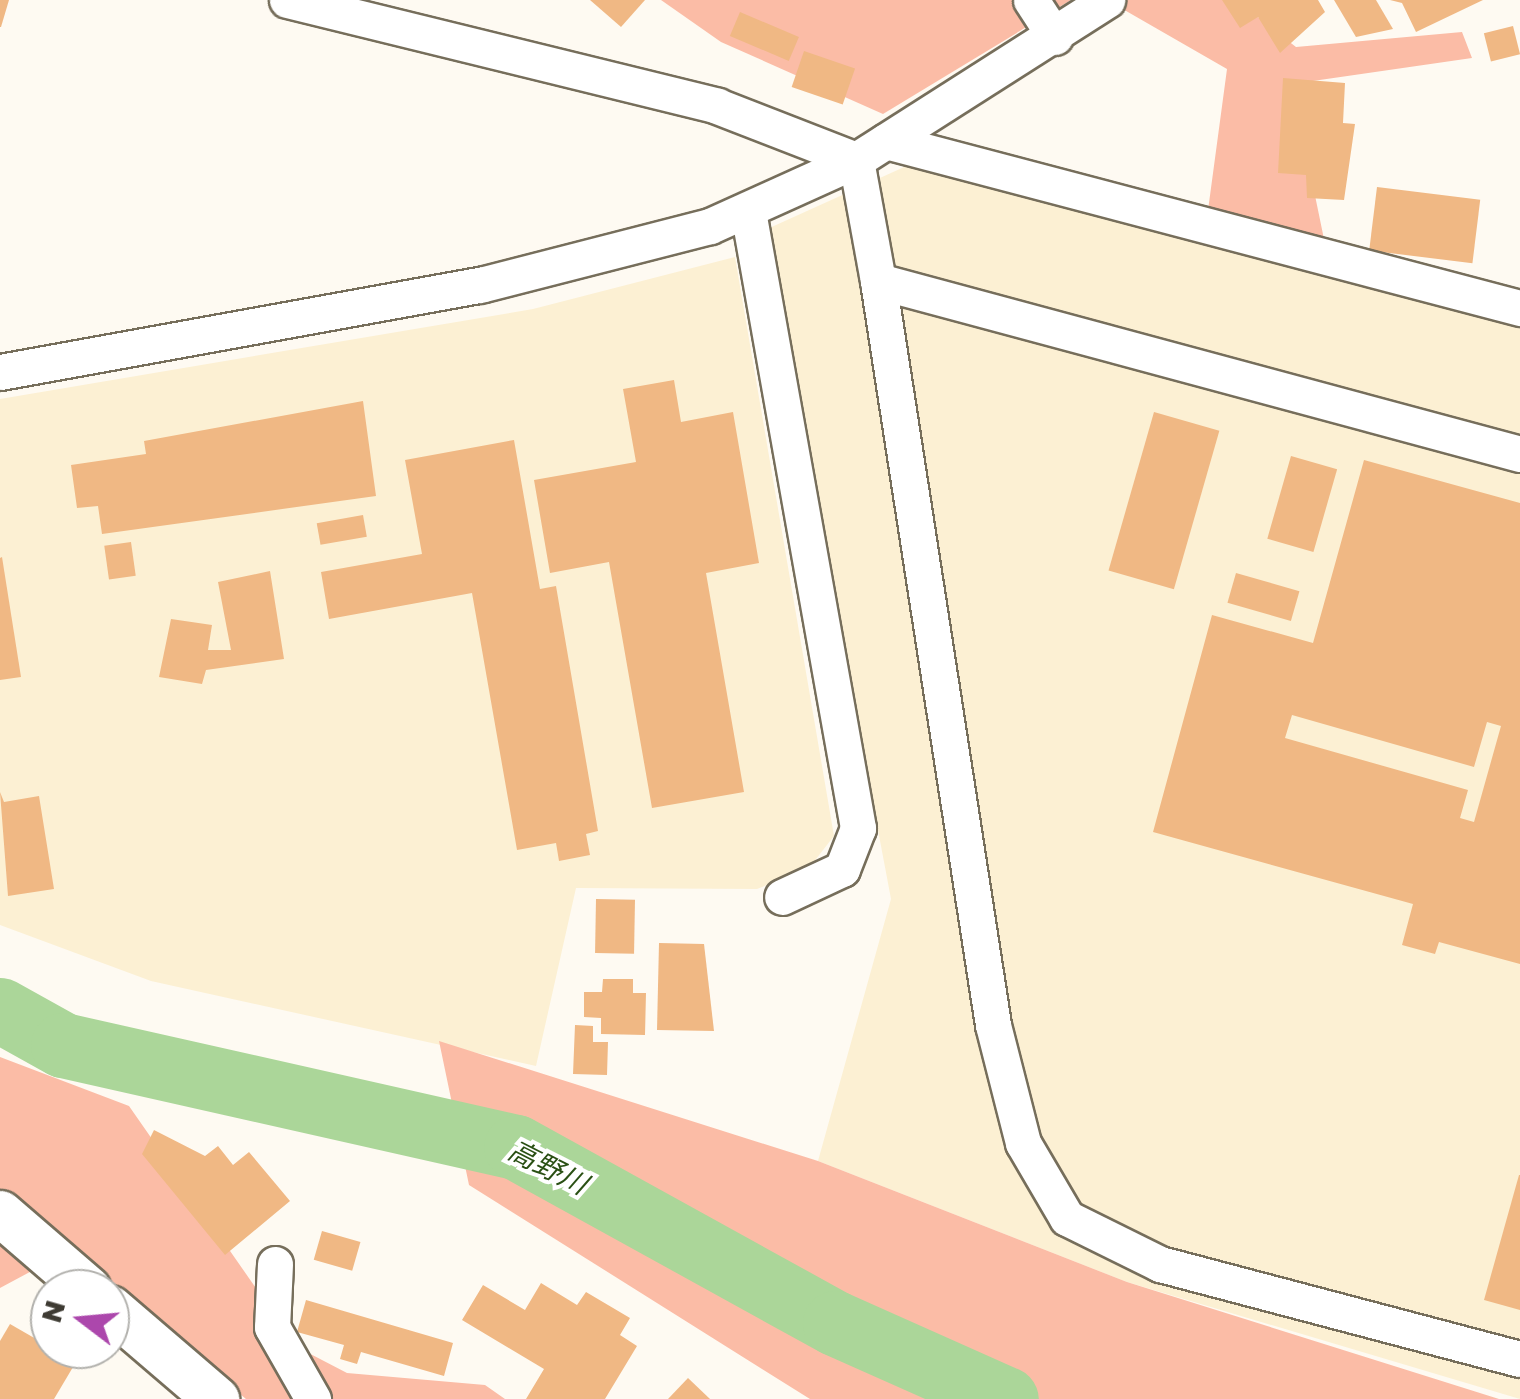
<!DOCTYPE html>
<meta charset="utf-8">
<style>
body{margin:0}
#map{position:relative;width:1520px;height:1399px;overflow:hidden;background:#fefaf2;font-family:"Golos Text","Noto Sans JP",sans-serif}
div>[style]{position:absolute}
.built>*{inset:0;background:#fcf0d3}
.green>*{inset:0;background:#fbbca6}
.river>*{height:65px;margin:-32.5px;padding:0 32.5px;transform-origin:32.5px;border-radius:32.5px;background:#abd699}
.building>*{inset:0;background:#f0b884;transform-origin:0 0}
.roads{filter:drop-shadow(2px 0 #766e5b) drop-shadow(-2px 0 #766e5b) drop-shadow(0 2px #766e5b) drop-shadow(0 -2px #766e5b)}
.minor>*{height:35px;margin:-17.5px;padding:0 17.5px;transform-origin:17.5px;border-radius:17.5px;background:#fff}
.major>*{height:45px;margin:-22.5px;padding:0 22.5px;transform-origin:22.5px;border-radius:22.5px;background:#fff}
span{translate:-50% -50%;white-space:nowrap;text-align:center;line-height:1.15;-webkit-text-stroke:8px #fff;paint-order:stroke}
.water-label{font-size:28px;color:#2a5014;font-style:italic}
.north{position:absolute;left:30px;top:1269px;width:100px;height:100px;box-sizing:border-box;background:#fff;border:2px solid #b2b1ad;border-radius:50%;rotate:286deg;font-size:28px;font-weight:700;line-height:40px;text-align:center;color:#3e3b33}
.north::after{content:'';display:block;margin:auto;width:35px;height:45px;background:#ac47ac;clip-path:polygon(50% 0,100% 100%,50% 72%,0 100%)}
</style>
<div id="map">
<div class="built">
<div style="clip-path:polygon(913px 163px,1520px 327px,1520px 1399px,1127px 1282px,818px 1161px,891px 899px,765px 230px)"></div>
<div style="clip-path:polygon(735px 257px,834px 836px,809px 868px,757px 889px,576px 888px,536px 1066px,151px 981px,0 925px,0 399px,533px 309px)"></div>
</div>
<div class="green">
<div style="clip-path:polygon(661px 0,1071px 0,883px 114px,721px 42px)"></div>
<div style="clip-path:polygon(1107px 0,1236px 0,1296px 47px,1462px 32px,1472px 58px,1292px 84px,1331px 273px,1204px 240px,1227px 69px)"></div>
<div style="clip-path:polygon(439px 1041px,818px 1161px,1127px 1282px,1499px 1399px,810px 1399px,469px 1185px)"></div>
<div style="clip-path:polygon(0 1057px,129px 1106px,297px 1347px,347px 1373px,485px 1385px,505px 1399px,246px 1399px,69px 1251px,0 1288px)"></div>
</div>
<div class="river">
<div style="left:0;top:1010px;width:72px;rotate:29.1deg"></div>
<div style="left:63px;top:1045px;width:464px;rotate:12.7deg"></div>
<div style="left:516px;top:1147px;width:364px;rotate:28.9deg"></div>
<div style="left:835px;top:1323px;width:187px;rotate:24deg"></div>
</div>
<div class="building">
<div style="clip-path:polygon(0 0,9px 0,1px 27px,0 27px)"></div>
<div style="clip-path:polygon(590px 0,645px 0,621px 27px)"></div>
<div style="clip-path:polygon(1222px 0,1318px 0,1325px 12px,1280px 53px,1258px 17px,1240px 28px)"></div>
<div style="clip-path:polygon(1334px 0,1376px 0,1393px 29px,1356px 37px)"></div>
<div style="clip-path:polygon(1390px 0,1483px 0,1416px 32px,1402px 3px)"></div>
<div style="left:740px;top:12px;width:64px;height:26px;rotate:23deg"></div>
<div style="left:1513px;top:26px;width:29px;height:30px;rotate:76deg"></div>
<div style="left:804px;top:51px;width:54px;height:38px;rotate:19deg"></div>
<div style="clip-path:polygon(1283px 78px,1345px 83px,1343px 123px,1355px 124px,1344px 200px,1307px 198px,1306px 175px,1278px 173px)"></div>
<div style="left:1377px;top:187px;width:104px;height:64px;rotate:7deg"></div>
<div style="clip-path:polygon(674px 380px,681px 422px,733px 412px,759px 563px,706px 573px,744px 792px,652px 808px,609px 562px,550px 573px,534px 480px,636px 462px,623px 389px)"></div>
<div style="clip-path:polygon(363px 401px,376px 496px,102px 534px,98px 506px,77px 508px,71px 465px,146px 454px,144px 441px)"></div>
<div style="left:1154px;top:412px;width:68px;height:165px;rotate:16deg"></div>
<div style="clip-path:polygon(514px 440px,540px 589px,556px 586px,598px 831px,586px 834px,590px 855px,559px 861px,556px 843px,517px 850px,472px 593px,329px 619px,321px 572px,422px 554px,405px 460px)"></div>
<div style="left:1291px;top:456px;width:48px;height:86px;rotate:16deg"></div>
<div style="clip-path:polygon(evenodd,1364px 460px,1520px 503px,1520px 964px,1439px 942px,1435px 954px,1402px 945px,1413px 904px,1153px 832px,1212px 615px,1313px 643px,1364px 460px,1292px 715px,1474px 767px,1487px 722px,1501px 726px,1474px 822px,1460px 818px,1468px 790px,1285px 738px,1292px 715px)"></div>
<div style="left:363px;top:515px;width:22px;height:47px;rotate:80deg"></div>
<div style="left:131px;top:542px;width:34px;height:27px;rotate:82deg"></div>
<div style="clip-path:polygon(2px 557px,21px 677px,0 680px,0 558px)"></div>
<div style="clip-path:polygon(270px 571px,284px 659px,206px 670px,202px 684px,159px 677px,171px 619px,212px 625px,208px 650px,231px 650px,218px 582px)"></div>
<div style="left:1236px;top:573px;width:66px;height:31px;rotate:16deg"></div>
<div style="clip-path:polygon(0 792px,4px 802px,39px 796px,54px 889px,8px 896px)"></div>
<div style="left:596px;top:899px;width:39px;height:54px;rotate:1deg"></div>
<div style="clip-path:polygon(659px 943px,704px 944px,714px 1031px,657px 1030px)"></div>
<div style="clip-path:polygon(603px 979px,633px 979px,633px 993px,646px 993px,645px 1035px,601px 1034px,601px 1018px,584px 1017px,584px 992px,602px 992px)"></div>
<div style="clip-path:polygon(575px 1025px,593px 1026px,593px 1042px,608px 1042px,607px 1075px,573px 1074px)"></div>
<div style="clip-path:polygon(154px 1130px,205px 1156px,218px 1146px,233px 1165px,249px 1152px,290px 1201px,225px 1255px,142px 1154px)"></div>
<div style="clip-path:polygon(1519px 1175px,1520px 1175px,1520px 1310px,1484px 1300px)"></div>
<div style="left:322px;top:1231px;width:40px;height:30px;rotate:16deg"></div>
<div style="clip-path:polygon(541px 1283px,577px 1305px,586px 1292px,630px 1318px,620px 1335px,637px 1346px,605px 1399px,526px 1399px,544px 1369px,462px 1320px,483px 1285px,525px 1310px)"></div>
<div style="clip-path:polygon(306px 1300px,453px 1343px,444px 1376px,361px 1352px,357px 1364px,340px 1359px,344px 1345px,297px 1332px)"></div>
<div style="clip-path:polygon(10px 1324px,76px 1362px,54px 1399px,0 1399px,0 1341px)"></div>
<div style="clip-path:polygon(688px 1378px,710px 1399px,668px 1399px)"></div>
</div>
<div class="roads">
<div class="minor">
<div style="left:287px;top:0;width:443px;rotate:13.8deg"></div>
<div style="left:717px;top:106px;width:149px;rotate:21.2deg"></div>
<div style="left:856px;top:160px;width:123px;rotate:79.7deg"></div>
<div style="left:878px;top:281px;width:665px;rotate:15.08deg"></div>
<div style="left:1031px;top:0;width:44px;rotate:57deg"></div>
<div style="left:886px;top:141px;width:656px;rotate:14.76deg"></div>
<div style="left:748px;top:211px;width:627px;rotate:79.89deg"></div>
<div style="left:858px;top:828px;width:44px;rotate:111.3deg"></div>
<div style="left:842px;top:869px;width:66px;rotate:155deg"></div>
<div style="left:878px;top:281px;width:753px;rotate:81.21deg"></div>
<div style="left:993px;top:1025px;width:122px;rotate:75.7deg"></div>
<div style="left:1023px;top:1143px;width:87px;rotate:59.6deg"></div>
<div style="left:1067px;top:1218px;width:104px;rotate:26.3deg"></div>
<div style="left:1160px;top:1264px;width:372px;rotate:14.8deg"></div>
<div style="left:0;top:372px;width:488px;rotate:-10.3deg"></div>
<div style="left:480px;top:285px;width:237px;rotate:-14.4deg"></div>
<div style="left:710px;top:226px;width:160px;rotate:-24.3deg"></div>
<div style="left:856px;top:160px;width:298px;rotate:-32.5deg"></div>
<div style="left:275px;top:1264px;width:63px;rotate:92.7deg"></div>
<div style="left:272px;top:1327px;width:83px;rotate:60.3deg"></div>
</div>
<div class="major">
<div style="left:0;top:1213px;width:116px;rotate:40.8deg"></div>
<div style="left:110px;top:1308px;width:140px;rotate:40.6deg"></div>
</div>
</div>
<div class="water-label">
<span style="left:548px;top:1167px;rotate:27deg">高野川</span>
</div>
<div class="north">N</div>
</div>
